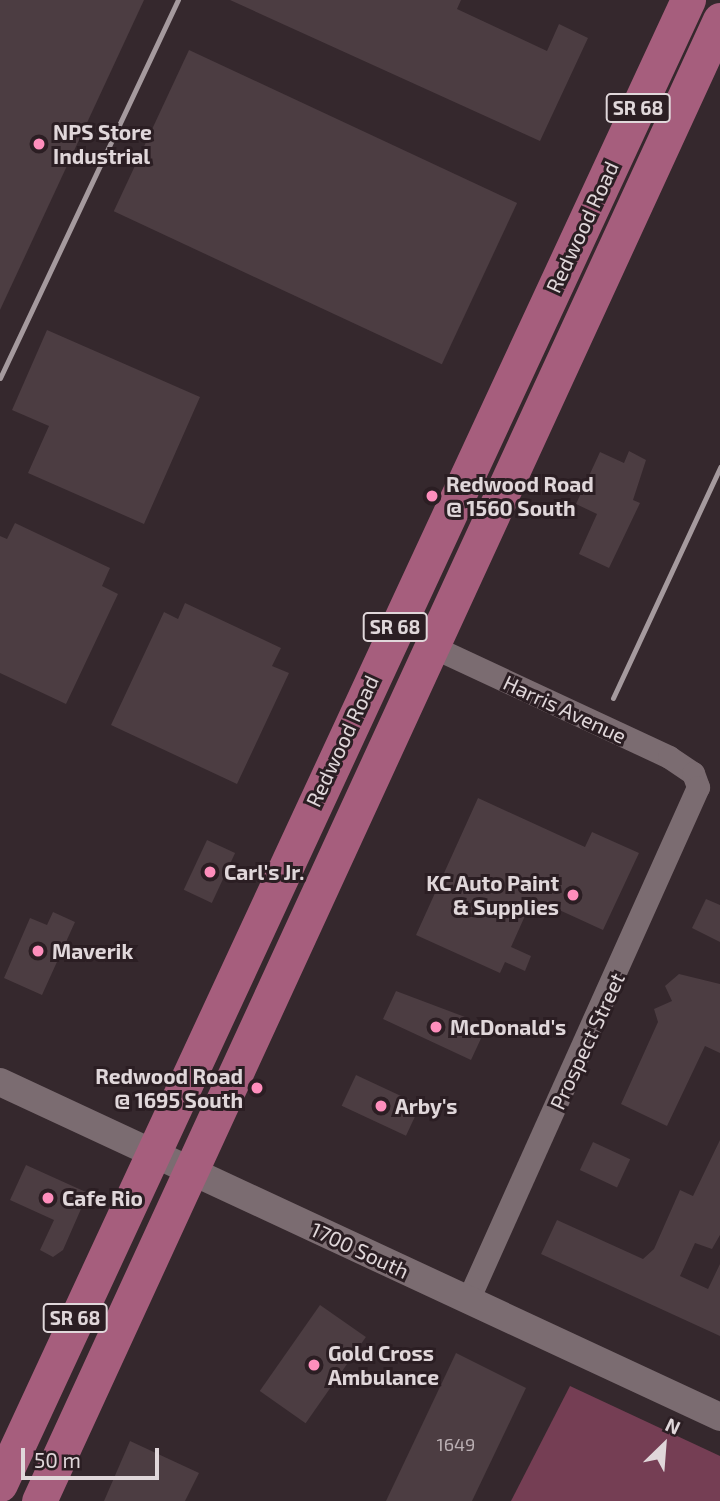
<!DOCTYPE html>
<style>
body{margin:0}
#map{position:relative;width:720px;height:1501px;overflow:hidden;background:#35282d;font-family:"Exo 2",sans-serif}
div>[style]{position:absolute}
.green>*{inset:0;background:#753e54}
.building>*{inset:0;background:#4c3d42;transform-origin:0 0}
.minor>*{height:23px;margin:-11.5px;padding:0 11.5px;transform-origin:11.5px;border-radius:11.5px;background:#7b6c71}
.tertiary>*{height:28px;margin:-14px;padding:0 14px;transform-origin:14px;border-radius:14px;background:#7b6c71}
.primary>*{height:35px;margin:-17.5px;padding:0 17.5px;transform-origin:17.5px;border-radius:17.5px;background:#a65e7d}
.rail>*{height:5px;margin:-2.5px;padding:0 2.5px;transform-origin:2.5px;border-radius:2.5px;background:#a59a9e}
.dots>*{width:19px;height:19px;translate:-50% -50%;box-sizing:border-box;border:4px solid #2b1e23;border-radius:50%}
span{translate:-50% -50%;white-space:nowrap;text-align:center;line-height:1.15;-webkit-text-stroke:6px #2b1e23;paint-order:stroke}
.number-label{font-size:18px;color:#bbb0b4}
.number-label span{-webkit-text-stroke-width:0}
.shield-label span{padding:2px 5px;background:#2b1e23;border:2px solid;border-radius:5px;-webkit-text-stroke-width:0}
.shield-label{font-size:19px;color:#e0d7da;font-weight:700}
.poi-label{font-size:21px;color:#e0d7da;font-weight:700}
.left{translate:0 -50%;text-align:left}
.right{translate:-100% -50%;text-align:right}
.street-label{font-size:21px;color:#e0d7da}
.north{position:absolute;left:629px;top:1410px;width:70px;height:70px;-webkit-text-stroke:5px #2b1e23;paint-order:stroke;rotate:25deg;font-size:19px;font-weight:700;line-height:28px;text-align:center;color:#e0d7da}
.north::after{content:'';display:block;margin:auto;width:24px;height:32px;background:#e0d7da;clip-path:polygon(50% 0,100% 100%,50% 72%,0 100%)}
.scale{position:absolute;left:21px;top:1448px;width:138px;height:32px;box-sizing:border-box;border:4px solid #e0d7da;border-top:0;padding-left:9px;font-size:21px;line-height:24px;white-space:nowrap;color:#e0d7da;-webkit-text-stroke:5px #2b1e23;paint-order:stroke}
</style>
<div id="map">
<div class="green">
<div style="clip-path:polygon(570px 1386px,720px 1456px,720px 1501px,511px 1501px)"></div>
</div>
<div class="building">
<div style="clip-path:polygon(0 0,144px 0,0 310px)"></div>
<div style="clip-path:polygon(230px 0,461px 0,457px 9px,547px 51px,559px 24px,588px 38px,540px 141px)"></div>
<div style="left:189px;top:50px;width:362px;height:178px;rotate:25deg"></div>
<div style="clip-path:polygon(47px 330px,200px 397px,144px 524px,28px 473px,49px 426px,12px 410px)"></div>
<div style="clip-path:polygon(629px 451px,646px 460px,633px 500px,640px 503px,609px 568px,579px 554px,597px 514px,576px 504px,600px 452px,624px 463px)"></div>
<div style="clip-path:polygon(15px 523px,110px 568px,102px 586px,118px 594px,66px 704px,0 673px,0 536px,7px 539px)"></div>
<div style="clip-path:polygon(185px 603px,281px 648px,272px 666px,289px 673px,237px 784px,111px 725px,164px 612px,178px 619px)"></div>
<div style="clip-path:polygon(478px 798px,585px 847px,592px 832px,639px 853px,603px 930px,533px 898px,511px 947px,531px 956px,525px 971px,505px 962px,500px 973px,416px 935px)"></div>
<div style="left:207px;top:840px;width:31px;height:55px;rotate:25deg"></div>
<div style="clip-path:polygon(706px 899px,720px 905px,720px 942px,692px 928px)"></div>
<div style="clip-path:polygon(53px 912px,75px 922px,42px 995px,4px 978px,30px 918px,47px 925px)"></div>
<div style="clip-path:polygon(679px 974px,720px 984px,720px 1053px,705px 1046px,667px 1126px,621px 1104px,658px 1022px,654px 1009px,672px 1001px,665px 986px)"></div>
<div style="clip-path:polygon(396px 991px,465px 1017px,462px 1022px,484px 1032px,471px 1060px,383px 1019px)"></div>
<div style="left:356px;top:1075px;width:71px;height:34px;rotate:25deg"></div>
<div style="clip-path:polygon(720px 1140px,720px 1235px,712px 1249px,695px 1243px,680px 1276px,708px 1289px,720px 1264px,720px 1336px,541px 1254px,557px 1220px,643px 1259px,654px 1249px,680px 1190px,693px 1196px)"></div>
<div style="left:593px;top:1142px;width:41px;height:31px;rotate:25deg"></div>
<div style="clip-path:polygon(26px 1165px,88px 1193px,63px 1250px,53px 1257px,40px 1250px,54px 1220px,10px 1200px)"></div>
<div style="left:320px;top:1305px;width:56px;height:105px;rotate:35deg"></div>
<div style="clip-path:polygon(456px 1353px,526px 1388px,472px 1501px,386px 1501px)"></div>
<div style="clip-path:polygon(130px 1441px,199px 1473px,185px 1501px,104px 1501px)"></div>
</div>
<div class="minor">
<div style="left:429px;top:645px;width:265px;rotate:25deg"></div>
<div style="left:669px;top:757px;width:29px;rotate:34deg"></div>
<div style="left:693px;top:773px;width:15px;rotate:70deg"></div>
<div style="left:698px;top:787px;width:562px;rotate:114.15deg"></div>
</div>
<div class="tertiary">
<div style="left:0;top:1082px;width:794px;rotate:24.95deg"></div>
</div>
<div class="primary">
<div style="left:0;top:1484px;width:1636px;rotate:-65.13deg"></div>
<div style="left:39px;top:1501px;width:1630px;rotate:-65.31deg"></div>
</div>
<div class="rail">
<div style="left:0;top:378px;width:418px;rotate:-64.8deg"></div>
<div style="left:613px;top:698px;width:255px;rotate:-65.1deg"></div>
</div>
<div class="dots">
<div style="left:39px;top:144px;background:#fe8ebc"></div>
<div style="left:432px;top:496px;background:#fe8ebc"></div>
<div style="left:210px;top:872px;background:#fe8ebc"></div>
<div style="left:573px;top:895px;background:#fe8ebc"></div>
<div style="left:38px;top:951px;background:#fe8ebc"></div>
<div style="left:436px;top:1027px;background:#fe8ebc"></div>
<div style="left:257px;top:1088px;background:#fe8ebc"></div>
<div style="left:381px;top:1106px;background:#fe8ebc"></div>
<div style="left:48px;top:1198px;background:#fe8ebc"></div>
<div style="left:314px;top:1365px;background:#fe8ebc"></div>
</div>
<div class="number-label">
<span style="left:456px;top:1444px">1649</span>
</div>
<div class="shield-label">
<span style="left:638px;top:108px">SR 68</span>
<span style="left:395px;top:627px">SR 68</span>
<span style="left:75px;top:1318px">SR 68</span>
</div>
<div class="poi-label">
<span class="left" style="left:53px;top:144px">NPS Store<br>Industrial</span>
<span class="left" style="left:446px;top:496px">Redwood Road<br>@ 1560 South</span>
<span class="left" style="left:224px;top:872px">Carl's Jr.</span>
<span class="right" style="left:559px;top:895px">KC Auto Paint<br>&amp; Supplies</span>
<span class="left" style="left:52px;top:951px">Maverik</span>
<span class="left" style="left:450px;top:1027px">McDonald's</span>
<span class="right" style="left:243px;top:1088px">Redwood Road<br>@ 1695 South</span>
<span class="left" style="left:395px;top:1106px">Arby's</span>
<span class="left" style="left:62px;top:1198px">Cafe Rio</span>
<span class="left" style="left:328px;top:1365px">Gold Cross<br>Ambulance</span>
</div>
<div class="street-label">
<span style="left:582px;top:227px;rotate:-65deg">Redwood Road</span>
<span style="left:565px;top:709px;rotate:25deg">Harris Avenue</span>
<span style="left:342px;top:741px;rotate:-65deg">Redwood Road</span>
<span style="left:587px;top:1041px;rotate:-65deg">Prospect Street</span>
<span style="left:360px;top:1250px;rotate:25deg">1700 South</span>
</div>
<div class="north">N</div>
<div class="scale">50 m</div>
</div>
